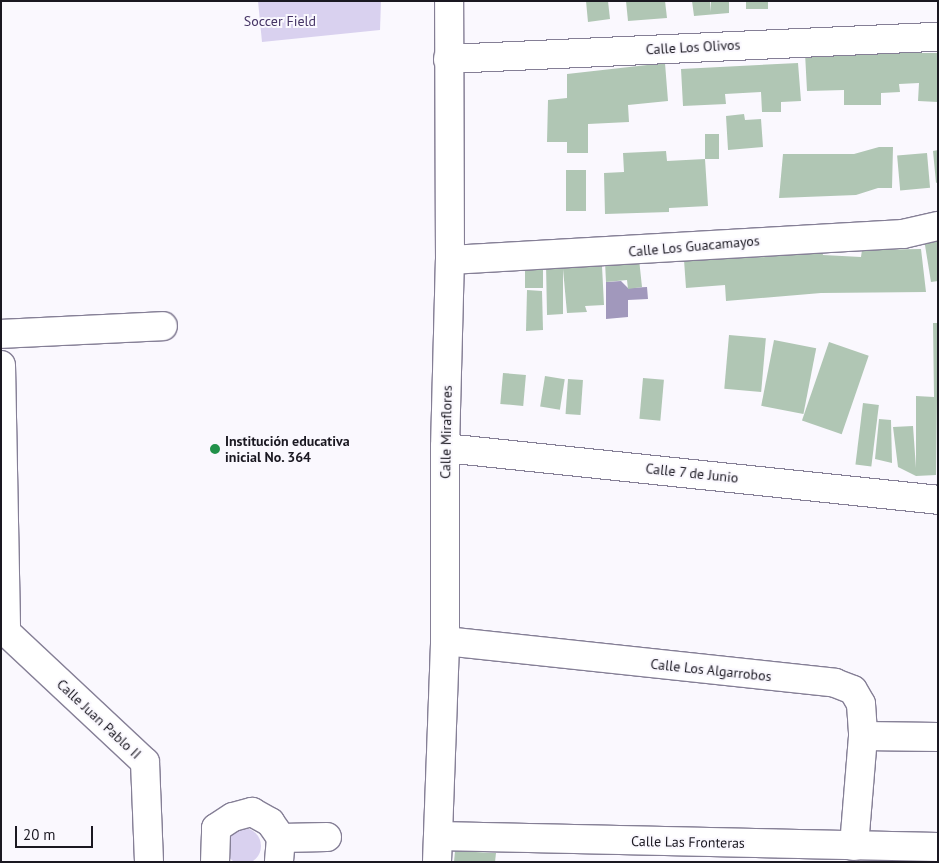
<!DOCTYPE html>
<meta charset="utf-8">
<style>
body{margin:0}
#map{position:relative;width:939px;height:863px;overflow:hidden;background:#faf8fe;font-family:"PT Sans",sans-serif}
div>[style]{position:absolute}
.green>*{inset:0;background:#d9d1ef}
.round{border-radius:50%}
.water>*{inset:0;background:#a198bc}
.building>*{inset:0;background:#b0c6b4;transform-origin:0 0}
.roads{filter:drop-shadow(1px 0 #857f96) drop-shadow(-1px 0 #857f96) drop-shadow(0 1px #857f96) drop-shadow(0 -1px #857f96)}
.street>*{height:28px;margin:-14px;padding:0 14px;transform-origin:14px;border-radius:14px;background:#fff}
.dots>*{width:14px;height:14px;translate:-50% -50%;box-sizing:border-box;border:2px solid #faf8fe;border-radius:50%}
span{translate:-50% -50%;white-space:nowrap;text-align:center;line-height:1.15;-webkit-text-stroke:4px #faf8fe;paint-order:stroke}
.park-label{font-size:14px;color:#453465}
.street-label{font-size:14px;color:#1a1821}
.poi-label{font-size:14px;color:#1a1821;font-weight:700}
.left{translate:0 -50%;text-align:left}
.frame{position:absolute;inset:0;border:2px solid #1a1821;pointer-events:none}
.scale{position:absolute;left:15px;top:826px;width:78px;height:22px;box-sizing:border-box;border:2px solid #1a1821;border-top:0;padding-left:6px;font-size:15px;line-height:18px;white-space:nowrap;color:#1a1821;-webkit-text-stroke:4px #faf8fe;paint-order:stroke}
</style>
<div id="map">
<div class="green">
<div style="clip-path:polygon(258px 1px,381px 1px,380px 30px,262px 42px)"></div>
<div class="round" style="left:225px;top:828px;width:36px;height:36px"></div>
</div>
<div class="water">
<div style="clip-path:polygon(621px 281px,628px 288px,647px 287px,648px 299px,628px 300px,628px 317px,606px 319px,606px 282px)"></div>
</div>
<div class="building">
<div style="clip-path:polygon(586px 1px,608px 1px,610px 19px,588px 22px)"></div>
<div style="clip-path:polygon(626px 1px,665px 1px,667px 18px,628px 21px)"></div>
<div style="clip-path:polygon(692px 1px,710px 1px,711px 12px,711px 1px,729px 1px,729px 13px,694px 16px)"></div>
<div style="left:746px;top:1px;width:22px;height:8px"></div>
<div style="clip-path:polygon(805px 53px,938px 53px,938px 102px,918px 101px,919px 83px,899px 84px,900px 92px,881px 93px,881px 105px,844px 105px,844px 90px,807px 91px)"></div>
<div style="clip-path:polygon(665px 63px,668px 101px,628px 105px,629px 122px,588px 124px,588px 153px,567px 153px,567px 142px,547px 142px,548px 100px,567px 98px,567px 74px)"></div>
<div style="clip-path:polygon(798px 63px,801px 101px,781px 102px,781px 112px,762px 112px,761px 92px,725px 94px,726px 104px,683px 106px,681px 69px)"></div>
<div style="clip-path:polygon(744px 114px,745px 120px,761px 119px,763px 147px,728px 150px,726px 116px)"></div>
<div style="left:705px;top:134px;width:14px;height:25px"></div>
<div style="clip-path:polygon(879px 147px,893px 147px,892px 188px,878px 188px,856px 195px,779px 198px,783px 154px,854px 154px)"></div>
<div style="clip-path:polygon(938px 150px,938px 182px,936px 183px,933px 151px)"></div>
<div style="clip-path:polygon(666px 151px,667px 161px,705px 159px,708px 206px,669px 208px,669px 212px,605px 214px,604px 173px,624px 172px,623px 153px)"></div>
<div style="left:927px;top:153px;width:35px;height:30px;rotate:85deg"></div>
<div style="left:566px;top:170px;width:20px;height:41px"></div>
<div style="clip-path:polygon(938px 236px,938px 281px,931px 282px,924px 239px)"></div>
<div style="clip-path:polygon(921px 249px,926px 292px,821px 293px,726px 301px,725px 285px,686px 288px,684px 260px,766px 257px,822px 251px,823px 255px,861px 257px,862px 250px)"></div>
<div style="clip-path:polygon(639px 259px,642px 287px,628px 289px,627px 280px,606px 282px,605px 262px)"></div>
<div style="clip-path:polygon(583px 260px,583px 267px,602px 266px,604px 305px,585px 306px,587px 312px,567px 313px,563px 269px,563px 314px,547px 315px,546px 264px)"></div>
<div style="left:525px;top:269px;width:18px;height:19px"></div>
<div style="clip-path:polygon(527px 290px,542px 291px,543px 330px,526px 331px)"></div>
<div style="clip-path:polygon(933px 323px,938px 323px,936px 475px,916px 476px,898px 467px,893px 427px,913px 426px,916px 468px,916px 396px,934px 397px)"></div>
<div style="left:729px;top:335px;width:37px;height:54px;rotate:5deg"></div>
<div style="left:774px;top:340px;width:43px;height:67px;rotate:11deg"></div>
<div style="left:829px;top:342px;width:42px;height:83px;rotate:19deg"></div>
<div style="left:503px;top:373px;width:23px;height:31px;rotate:5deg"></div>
<div style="left:545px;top:376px;width:20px;height:31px;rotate:9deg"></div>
<div style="left:643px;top:378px;width:21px;height:41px;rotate:5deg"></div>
<div style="left:568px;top:379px;width:15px;height:35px;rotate:4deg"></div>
<div style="left:863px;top:403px;width:16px;height:62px;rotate:7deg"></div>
<div style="clip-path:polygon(879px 419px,891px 420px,892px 463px,875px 459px)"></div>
<div style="clip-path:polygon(455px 851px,496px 853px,495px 862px,454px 862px)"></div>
</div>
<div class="roads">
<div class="street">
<div style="left:448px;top:59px;width:490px;rotate:-2.6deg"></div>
<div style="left:450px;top:260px;width:454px;rotate:-3.3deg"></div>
<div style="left:903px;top:234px;width:36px;rotate:-13deg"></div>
<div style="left:1px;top:334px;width:162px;rotate:-2.8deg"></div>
<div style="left:1px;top:365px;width:267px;rotate:88.9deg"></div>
<div style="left:445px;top:448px;width:496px;rotate:6deg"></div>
<div style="left:1px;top:632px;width:5px"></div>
<div style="left:6px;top:632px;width:190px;rotate:43.1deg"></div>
<div style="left:145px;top:762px;width:100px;rotate:87.7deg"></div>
<div style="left:445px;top:641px;width:392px;rotate:6.1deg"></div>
<div style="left:835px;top:683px;width:19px;rotate:21deg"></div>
<div style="left:853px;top:690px;width:16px;rotate:60deg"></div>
<div style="left:861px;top:704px;width:32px;rotate:86deg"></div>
<div style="left:863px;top:736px;width:75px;rotate:0.8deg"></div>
<div style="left:438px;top:836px;width:500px;rotate:1.26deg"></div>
<div style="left:281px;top:838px;width:46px;rotate:-1.2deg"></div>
<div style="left:854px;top:846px;width:110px;rotate:-85.3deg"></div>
<div style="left:215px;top:862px;width:34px;rotate:-88deg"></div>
<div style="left:216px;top:828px;width:20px;rotate:-33deg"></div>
<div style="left:233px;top:817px;width:20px;rotate:-15deg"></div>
<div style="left:252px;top:812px;width:21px;rotate:29deg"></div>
<div style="left:270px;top:822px;width:19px;rotate:55deg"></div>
<div style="left:281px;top:838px;width:24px;rotate:95deg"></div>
<div style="left:437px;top:862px;width:221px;rotate:-87.9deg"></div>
<div style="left:445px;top:641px;width:193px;rotate:-90deg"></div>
<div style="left:445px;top:448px;width:188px;rotate:-88.5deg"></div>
<div style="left:450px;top:260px;width:259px;rotate:-90.2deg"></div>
</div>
</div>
<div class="dots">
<div style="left:215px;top:449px;background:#21914a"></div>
</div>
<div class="park-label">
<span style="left:280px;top:21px">Soccer Field</span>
</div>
<div class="street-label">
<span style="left:693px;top:47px;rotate:-3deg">Calle Los Olivos</span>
<span style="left:694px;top:246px;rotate:-5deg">Calle Los Guacamayos</span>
<span style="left:446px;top:432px;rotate:-89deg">Calle Miraflores</span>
<span style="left:692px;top:473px;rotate:6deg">Calle 7 de Junio</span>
<span style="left:711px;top:670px;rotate:6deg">Calle Los Algarrobos</span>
<span style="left:99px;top:719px;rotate:43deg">Calle Juan Pablo II</span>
<span style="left:688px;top:842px;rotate:1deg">Calle Las Fronteras</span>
</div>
<div class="poi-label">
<span class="left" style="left:225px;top:449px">Institución educativa<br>inicial No. 364</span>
</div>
<div class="frame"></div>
<div class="scale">20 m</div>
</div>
